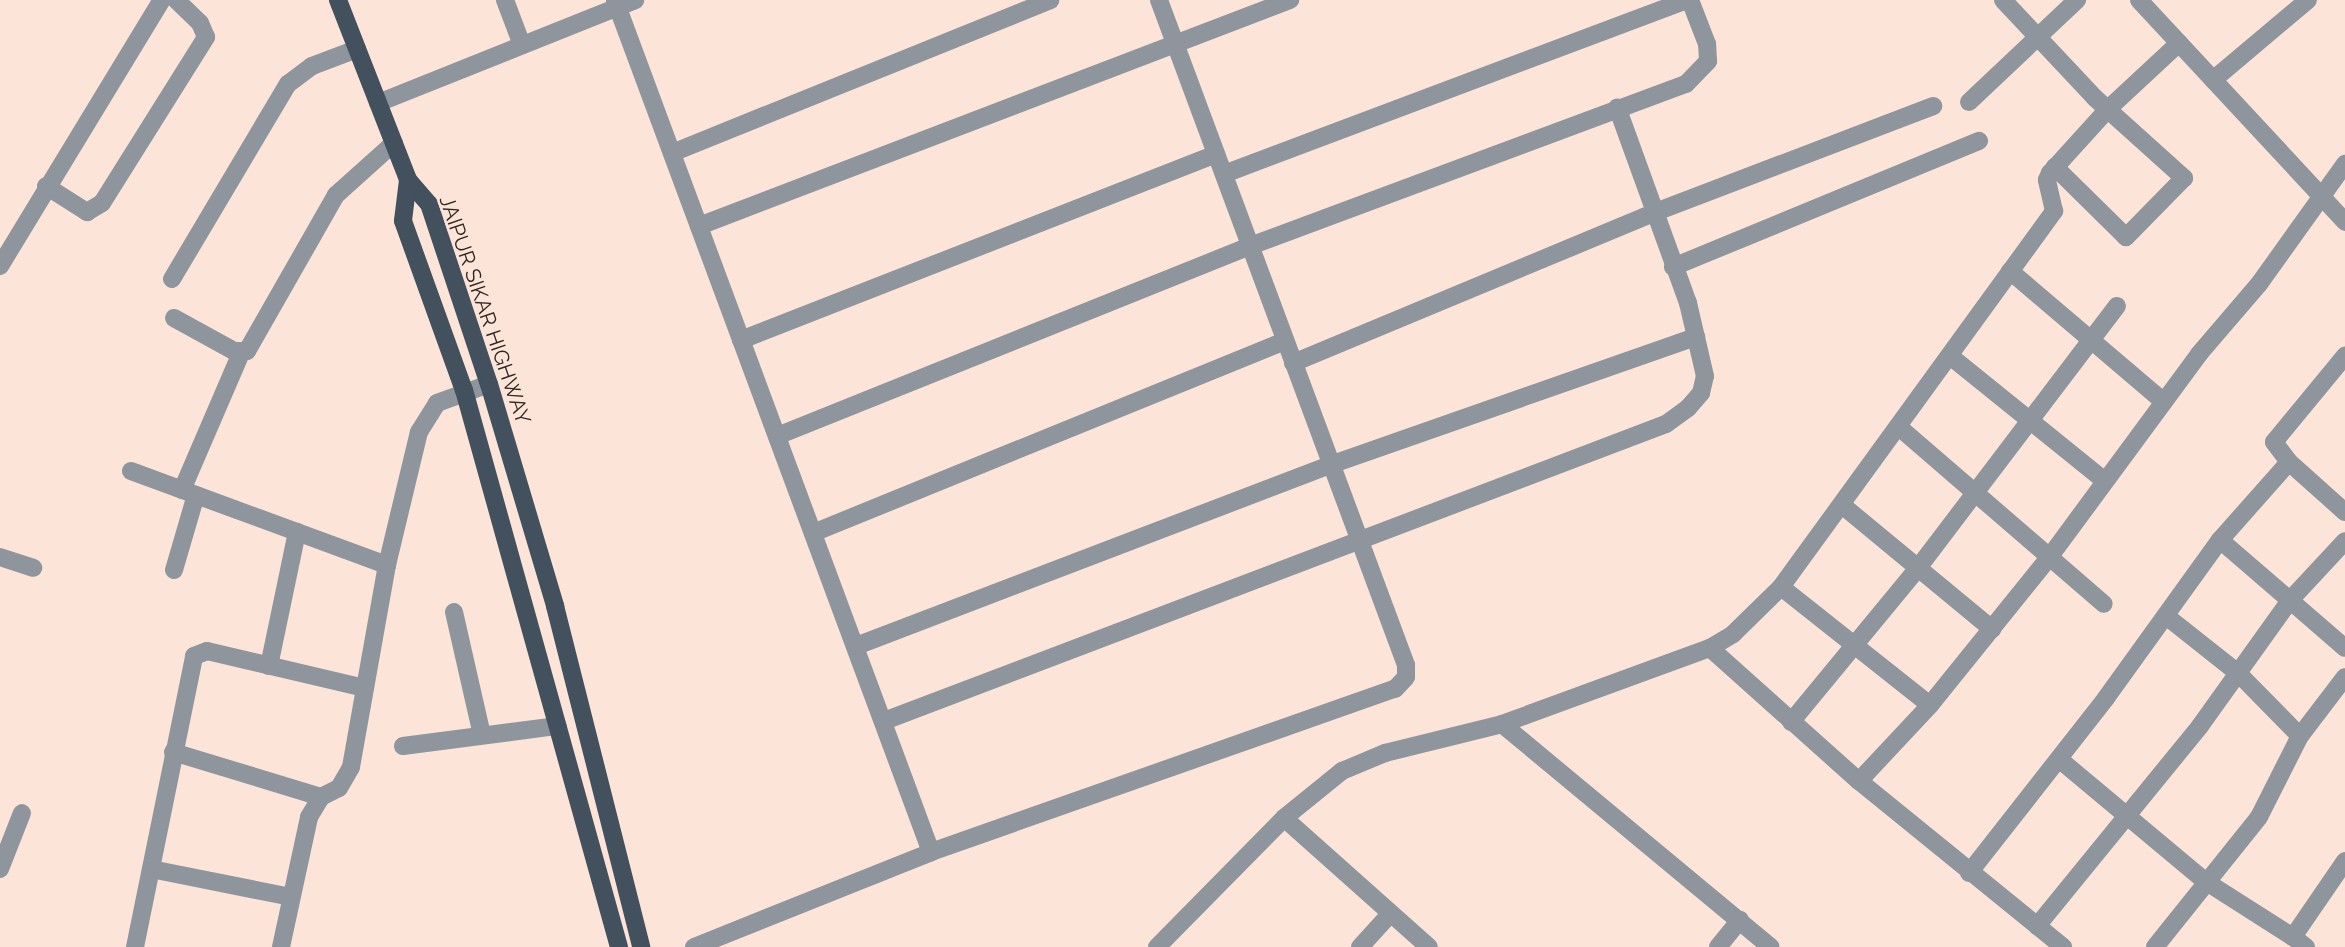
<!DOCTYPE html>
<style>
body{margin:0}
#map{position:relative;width:2345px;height:947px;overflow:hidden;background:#fce5d8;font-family:Raleway,sans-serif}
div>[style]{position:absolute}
.minor>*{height:18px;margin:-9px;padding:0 9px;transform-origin:9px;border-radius:9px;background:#8e959c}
.major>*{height:18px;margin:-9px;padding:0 9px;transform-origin:9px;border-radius:9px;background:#43505d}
span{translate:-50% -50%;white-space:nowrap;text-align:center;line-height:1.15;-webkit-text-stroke:5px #fce5d8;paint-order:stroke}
.street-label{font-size:21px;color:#302722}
</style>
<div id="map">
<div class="minor">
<div style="left:505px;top:0;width:48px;rotate:69.3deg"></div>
<div style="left:615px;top:0;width:909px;rotate:69.65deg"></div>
<div style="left:2003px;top:0;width:134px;rotate:46.8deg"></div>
<div style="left:2095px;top:98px;width:120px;rotate:42deg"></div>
<div style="left:2184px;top:178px;width:83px;rotate:134.5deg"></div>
<div style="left:2126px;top:237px;width:100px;rotate:-135.4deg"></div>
<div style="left:2139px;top:0;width:303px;rotate:47.1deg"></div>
<div style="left:2213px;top:80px;width:124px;rotate:-40.1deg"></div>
<div style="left:1969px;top:102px;width:149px;rotate:-43.4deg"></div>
<div style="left:378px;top:103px;width:277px;rotate:-21.8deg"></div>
<div style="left:672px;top:153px;width:408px;rotate:-22deg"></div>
<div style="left:1224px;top:174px;width:495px;rotate:-20.6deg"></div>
<div style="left:46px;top:186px;width:49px;rotate:32.4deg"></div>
<div style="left:87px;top:212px;width:17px;rotate:-31deg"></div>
<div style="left:102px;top:203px;width:196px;rotate:-57.9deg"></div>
<div style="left:206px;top:37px;width:15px;rotate:-113deg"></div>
<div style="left:200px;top:23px;width:33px;rotate:-136deg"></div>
<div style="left:699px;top:226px;width:633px;rotate:-20.93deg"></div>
<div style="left:0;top:266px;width:311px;rotate:-58.7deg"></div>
<div style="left:1673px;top:267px;width:331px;rotate:-22.4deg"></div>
<div style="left:2010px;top:271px;width:202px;rotate:40.4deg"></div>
<div style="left:172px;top:279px;width:227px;rotate:-59.3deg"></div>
<div style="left:288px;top:84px;width:30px;rotate:-37deg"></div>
<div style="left:312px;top:66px;width:48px;rotate:-20.7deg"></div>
<div style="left:174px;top:318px;width:68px;rotate:28.8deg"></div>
<div style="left:234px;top:351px;width:13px"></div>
<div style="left:247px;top:351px;width:180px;rotate:-60.3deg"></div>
<div style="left:336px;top:195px;width:78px;rotate:-41.9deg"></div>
<div style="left:741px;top:340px;width:510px;rotate:-21.38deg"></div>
<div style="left:1950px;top:356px;width:199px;rotate:38.9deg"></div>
<div style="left:1293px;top:363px;width:390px;rotate:-22.6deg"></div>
<div style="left:1653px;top:213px;width:300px;rotate:-20.9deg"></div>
<div style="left:1900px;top:428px;width:269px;rotate:40.8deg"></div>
<div style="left:777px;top:436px;width:510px;rotate:-21.88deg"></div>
<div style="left:1250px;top:246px;width:465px;rotate:-20.4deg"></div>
<div style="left:1686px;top:84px;width:32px;rotate:-46deg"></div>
<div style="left:1708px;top:61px;width:17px;rotate:-93deg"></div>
<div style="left:1707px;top:44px;width:47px;rotate:-111.1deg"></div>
<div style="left:2289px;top:462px;width:75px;rotate:41.8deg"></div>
<div style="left:131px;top:471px;width:273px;rotate:20.2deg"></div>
<div style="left:182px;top:490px;width:149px;rotate:-66.7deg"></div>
<div style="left:1842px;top:505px;width:195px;rotate:39.6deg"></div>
<div style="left:813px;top:533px;width:510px;rotate:-22.14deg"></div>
<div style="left:2220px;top:540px;width:165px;rotate:40.8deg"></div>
<div style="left:0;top:557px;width:35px;rotate:18deg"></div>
<div style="left:174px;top:570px;width:78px;rotate:-73.7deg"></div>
<div style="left:1781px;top:587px;width:190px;rotate:38.4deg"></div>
<div style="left:1930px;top:705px;width:193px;rotate:-51.1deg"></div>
<div style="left:2051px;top:555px;width:250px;rotate:-53.6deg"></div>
<div style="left:2199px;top:354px;width:92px;rotate:-49.4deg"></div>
<div style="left:2259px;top:284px;width:148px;rotate:-54.4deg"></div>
<div style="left:454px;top:612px;width:126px;rotate:77.2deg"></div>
<div style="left:2166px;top:616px;width:92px;rotate:38.4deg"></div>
<div style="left:2238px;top:673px;width:88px;rotate:45.5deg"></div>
<div style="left:856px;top:646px;width:507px;rotate:-20.9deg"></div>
<div style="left:1330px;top:465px;width:388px;rotate:-19.3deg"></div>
<div style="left:1710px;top:648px;width:200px;rotate:41.8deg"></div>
<div style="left:1859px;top:781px;width:263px;rotate:39.1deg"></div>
<div style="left:269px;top:666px;width:137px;rotate:-78.2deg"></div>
<div style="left:884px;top:721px;width:837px;rotate:-20.8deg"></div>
<div style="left:1666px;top:424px;width:27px;rotate:-36deg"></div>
<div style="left:1688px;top:408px;width:20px;rotate:-49deg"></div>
<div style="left:1701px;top:393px;width:17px;rotate:-77deg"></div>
<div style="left:1705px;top:376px;width:75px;rotate:-103.1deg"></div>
<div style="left:1688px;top:303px;width:208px;rotate:-109.9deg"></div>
<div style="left:1791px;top:722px;width:200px;rotate:-50.5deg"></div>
<div style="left:1918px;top:568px;width:329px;rotate:-52.8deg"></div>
<div style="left:1502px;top:724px;width:349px;rotate:39.7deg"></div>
<div style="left:403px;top:746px;width:156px;rotate:-7.4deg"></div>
<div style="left:173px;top:752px;width:155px;rotate:16.9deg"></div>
<div style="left:2059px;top:759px;width:190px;rotate:39.9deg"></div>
<div style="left:2205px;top:881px;width:104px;rotate:32.5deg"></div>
<div style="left:1859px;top:781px;width:104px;rotate:-46.9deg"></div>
<div style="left:1284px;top:818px;width:194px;rotate:41.7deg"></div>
<div style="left:0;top:869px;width:60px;rotate:-68.6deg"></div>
<div style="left:151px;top:869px;width:143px;rotate:11.3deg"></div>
<div style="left:1969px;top:873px;width:222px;rotate:-51.9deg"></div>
<div style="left:2106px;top:698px;width:195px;rotate:-54.2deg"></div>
<div style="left:2220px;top:540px;width:104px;rotate:-48.5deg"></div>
<div style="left:2289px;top:462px;width:25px;rotate:-127deg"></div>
<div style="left:2274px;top:442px;width:112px;rotate:-50.5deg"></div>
<div style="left:2037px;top:926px;width:258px;rotate:-50.8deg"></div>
<div style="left:2200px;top:726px;width:156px;rotate:-54.4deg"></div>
<div style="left:2291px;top:599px;width:79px;rotate:-47deg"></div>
<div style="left:135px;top:947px;width:297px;rotate:-78.5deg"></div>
<div style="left:194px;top:656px;width:14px;rotate:-21deg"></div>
<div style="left:207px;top:651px;width:162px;rotate:13.2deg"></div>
<div style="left:281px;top:947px;width:133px;rotate:-77.8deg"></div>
<div style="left:309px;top:817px;width:23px;rotate:-59deg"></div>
<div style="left:321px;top:797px;width:20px;rotate:-27deg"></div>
<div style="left:339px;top:788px;width:24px;rotate:-60deg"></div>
<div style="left:351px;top:767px;width:205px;rotate:-79.9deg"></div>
<div style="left:387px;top:565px;width:137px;rotate:-76.5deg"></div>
<div style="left:419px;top:432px;width:34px;rotate:-58deg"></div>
<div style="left:437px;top:403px;width:55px;rotate:-20.1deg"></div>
<div style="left:694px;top:947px;width:255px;rotate:-21.8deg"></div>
<div style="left:931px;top:852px;width:492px;rotate:-19.4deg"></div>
<div style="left:1395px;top:689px;width:16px;rotate:-47deg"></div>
<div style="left:1406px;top:677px;width:12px;rotate:-90deg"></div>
<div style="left:1406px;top:665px;width:709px;rotate:-110.38deg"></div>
<div style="left:1157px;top:947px;width:181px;rotate:-45.4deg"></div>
<div style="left:1284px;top:818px;width:75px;rotate:-39deg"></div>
<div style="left:1342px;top:771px;width:47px;rotate:-22.7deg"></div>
<div style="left:1385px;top:753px;width:121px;rotate:-13.9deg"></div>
<div style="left:1502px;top:724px;width:221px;rotate:-20.1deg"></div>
<div style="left:1710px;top:648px;width:27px;rotate:-31deg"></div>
<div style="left:1733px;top:634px;width:67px;rotate:-44.4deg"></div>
<div style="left:1781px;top:587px;width:465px;rotate:-54deg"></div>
<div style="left:2054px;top:211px;width:32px;rotate:-103deg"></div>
<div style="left:2047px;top:180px;width:8px;rotate:-67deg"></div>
<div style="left:2050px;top:173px;width:86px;rotate:-47.8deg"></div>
<div style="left:2108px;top:109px;width:97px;rotate:-42.9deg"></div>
<div style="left:1360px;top:947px;width:45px;rotate:-47.7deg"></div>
<div style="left:1718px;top:947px;width:35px;rotate:-51deg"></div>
<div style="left:2155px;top:947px;width:166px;rotate:-51.3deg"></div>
<div style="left:2259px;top:817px;width:91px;rotate:-63.2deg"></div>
<div style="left:2300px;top:736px;width:74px;rotate:-52.7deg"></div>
<div style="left:2306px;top:947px;width:16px;rotate:-142deg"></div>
<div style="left:2293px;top:937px;width:92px;rotate:-55.6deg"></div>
</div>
<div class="major">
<div style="left:338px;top:0;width:193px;rotate:68.7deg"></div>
<div style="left:408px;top:180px;width:32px;rotate:49deg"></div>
<div style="left:429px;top:204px;width:190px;rotate:71.6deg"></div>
<div style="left:489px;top:384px;width:232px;rotate:73.4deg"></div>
<div style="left:555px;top:606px;width:352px;rotate:75.8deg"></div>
<div style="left:408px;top:180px;width:41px;rotate:97deg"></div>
<div style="left:403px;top:221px;width:180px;rotate:70.2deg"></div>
<div style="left:464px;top:390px;width:578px;rotate:74.45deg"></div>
</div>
<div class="street-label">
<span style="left:485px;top:310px;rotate:71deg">JAIPUR SIKAR HIGHWAY</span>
</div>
</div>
